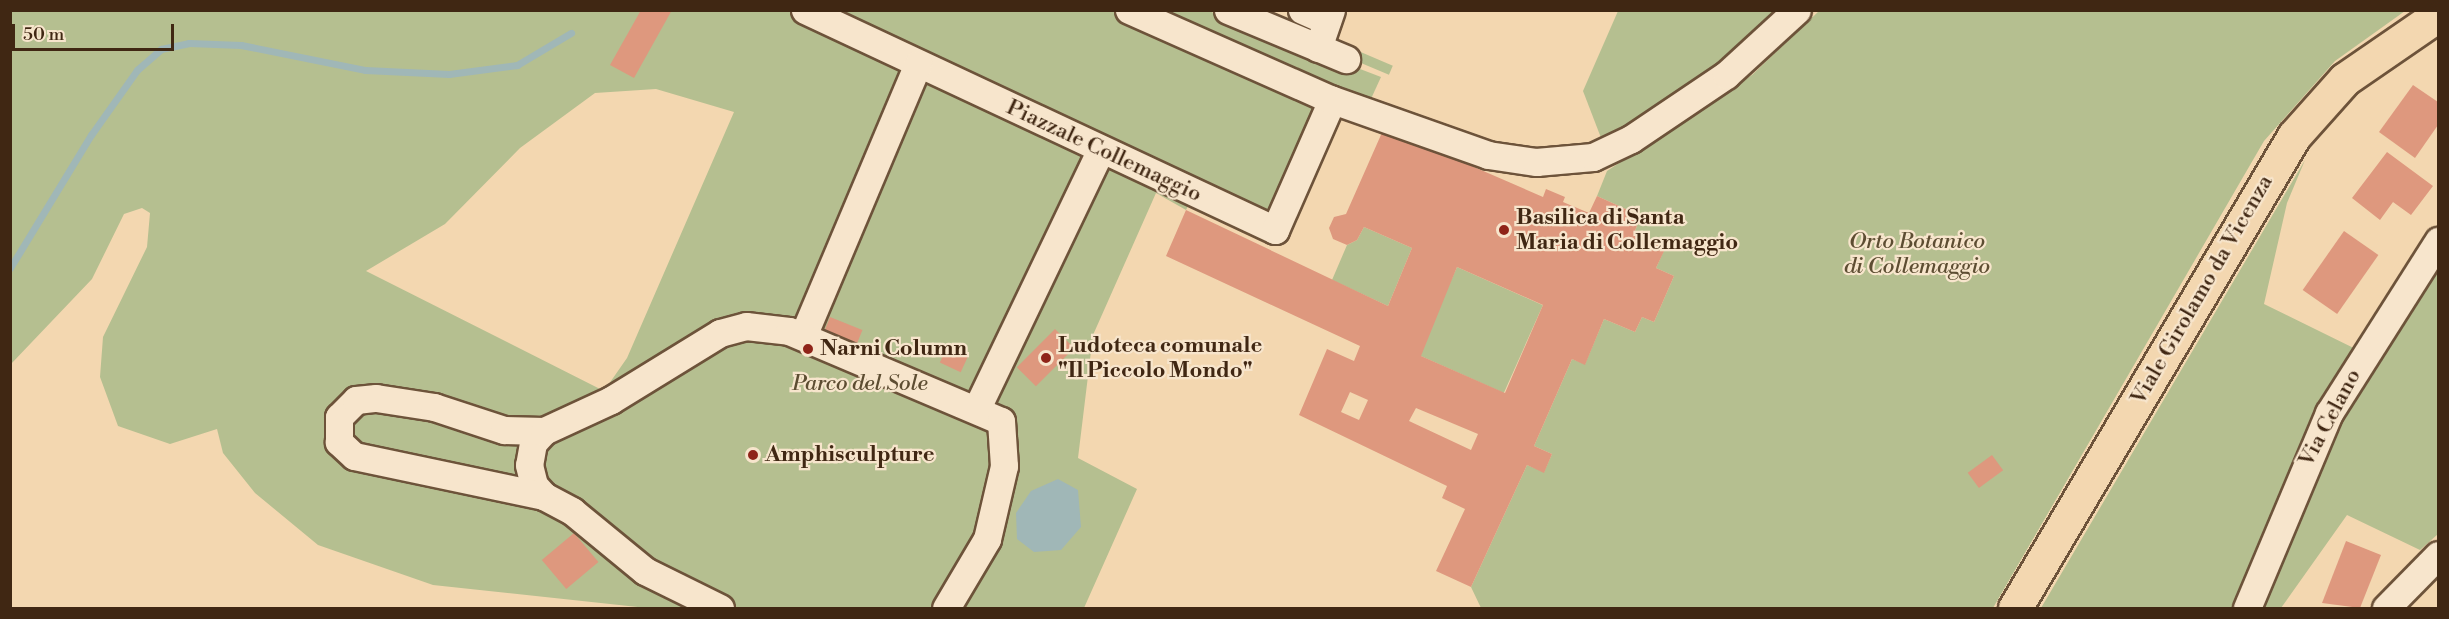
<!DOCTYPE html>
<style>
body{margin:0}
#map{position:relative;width:2449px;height:619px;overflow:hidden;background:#f3d7b0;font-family:"Libre Bodoni",serif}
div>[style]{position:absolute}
.green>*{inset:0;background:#b5bf90;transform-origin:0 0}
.water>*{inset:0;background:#a0b7b7}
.stream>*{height:7px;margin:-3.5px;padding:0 3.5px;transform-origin:3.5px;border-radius:3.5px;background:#a0b7b7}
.building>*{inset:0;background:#de987e;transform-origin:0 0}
.roads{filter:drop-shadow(2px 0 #6d533a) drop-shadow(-2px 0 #6d533a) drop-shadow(0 2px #6d533a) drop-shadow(0 -2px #6d533a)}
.minor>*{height:27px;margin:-13.5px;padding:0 13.5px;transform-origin:13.5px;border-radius:13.5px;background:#f7e5cc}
.major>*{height:33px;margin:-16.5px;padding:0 16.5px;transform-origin:16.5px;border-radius:16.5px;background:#f3d7b0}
.dots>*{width:16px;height:16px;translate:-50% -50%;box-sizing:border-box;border:3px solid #f7e5cc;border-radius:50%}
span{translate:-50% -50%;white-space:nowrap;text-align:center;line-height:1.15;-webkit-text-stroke:4.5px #f7e5cc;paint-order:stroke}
.street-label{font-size:22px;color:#402713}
.poi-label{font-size:22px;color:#402713;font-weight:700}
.left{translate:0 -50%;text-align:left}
.park-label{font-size:22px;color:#5d4d32;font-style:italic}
.frame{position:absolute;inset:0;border:12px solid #402713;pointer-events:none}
.scale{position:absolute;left:12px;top:24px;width:162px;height:27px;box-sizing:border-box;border:3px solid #402713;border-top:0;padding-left:8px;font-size:18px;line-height:21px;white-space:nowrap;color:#402713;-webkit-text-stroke:4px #f7e5cc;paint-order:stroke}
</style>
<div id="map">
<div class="green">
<div style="clip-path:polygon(evenodd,11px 11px,796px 11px,1193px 196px,1186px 210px,1156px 193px,1093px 335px,1078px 458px,1137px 489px,1084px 608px,647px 608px,433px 585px,318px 545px,255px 493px,223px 453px,217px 429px,170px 444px,118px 426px,100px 377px,103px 337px,147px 247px,150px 213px,142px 208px,124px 214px,92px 279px,11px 364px,11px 11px,656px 89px,734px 112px,627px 358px,604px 391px,366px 271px,445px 224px,520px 148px,595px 93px,656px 89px)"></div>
<div style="clip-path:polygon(812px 11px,1120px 11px,1327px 102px,1273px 225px)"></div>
<div style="clip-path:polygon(1138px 11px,1209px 11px,1381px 77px,1370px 101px)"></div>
<div style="clip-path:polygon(1618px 11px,1784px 11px,1741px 50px,1603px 143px,1583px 91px)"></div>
<div style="clip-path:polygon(1819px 11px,2405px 11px,2335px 61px,2264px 141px,1993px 608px,1481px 608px,1471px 587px,1527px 465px,1544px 472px,1552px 454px,1534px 446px,1572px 359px,1585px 364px,1604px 319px,1635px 332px,1642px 317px,1654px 322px,1674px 276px,1656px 268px,1666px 246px,1634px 233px,1641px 216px,1597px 196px,1607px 171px,1752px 75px)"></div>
<div style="left:1356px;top:50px;width:40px;height:10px;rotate:23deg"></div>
<div style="clip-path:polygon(2305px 160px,2287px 203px,2264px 304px,2376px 359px,2438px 272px,2438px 534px,2420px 550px,2347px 515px,2281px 608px,2041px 608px)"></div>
<div style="clip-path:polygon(1364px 227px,1412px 248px,1388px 306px,1332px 280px,1347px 245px,1357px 240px)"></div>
<div style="left:1457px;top:267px;width:94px;height:96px;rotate:24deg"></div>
</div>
<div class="water">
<div style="clip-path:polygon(1058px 479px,1078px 490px,1081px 527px,1061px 550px,1034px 552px,1017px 539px,1016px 513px,1031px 491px)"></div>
</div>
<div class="stream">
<div style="left:10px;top:268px;width:156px;rotate:-58.7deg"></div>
<div style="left:91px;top:135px;width:80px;rotate:-54.7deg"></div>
<div style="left:137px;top:70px;width:32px;rotate:-41deg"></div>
<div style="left:161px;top:49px;width:29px;rotate:-12deg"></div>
<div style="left:189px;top:43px;width:52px;rotate:2.2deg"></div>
<div style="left:241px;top:45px;width:126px;rotate:11.4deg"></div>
<div style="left:365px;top:70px;width:84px;rotate:2.7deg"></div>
<div style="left:449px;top:74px;width:69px;rotate:-7.5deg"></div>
<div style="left:517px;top:65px;width:63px;rotate:-30.7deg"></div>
</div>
<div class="building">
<div style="clip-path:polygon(641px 10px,672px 10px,634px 78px,610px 65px)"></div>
<div style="clip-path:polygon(2413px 85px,2438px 102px,2438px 125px,2415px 158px,2379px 132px)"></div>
<div style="clip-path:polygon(evenodd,1384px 128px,1543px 197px,1546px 189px,1565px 197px,1563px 202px,1589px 213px,1597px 196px,1641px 216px,1634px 233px,1666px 247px,1656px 268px,1674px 276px,1654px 322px,1642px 317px,1635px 332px,1604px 319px,1585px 365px,1572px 359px,1534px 446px,1552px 454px,1544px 473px,1527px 465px,1471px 587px,1436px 571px,1465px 509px,1442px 498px,1447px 486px,1299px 415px,1327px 349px,1354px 361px,1360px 346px,1166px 256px,1186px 210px,1388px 306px,1412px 248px,1364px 227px,1357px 240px,1347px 245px,1333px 239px,1329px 228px,1334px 217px,1346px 214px,1384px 128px,1457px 267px,1543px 305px,1505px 393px,1421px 356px,1457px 267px,1384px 128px,1350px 392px,1368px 400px,1359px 420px,1341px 412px,1350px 392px,1384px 128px,1416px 408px,1478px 434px,1471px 450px,1409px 421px,1416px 408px)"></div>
<div style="clip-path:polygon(2387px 152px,2433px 186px,2411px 215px,2393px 202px,2380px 220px,2352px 198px)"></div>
<div style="left:2344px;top:231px;width:42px;height:72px;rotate:35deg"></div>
<div style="left:830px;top:317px;width:35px;height:24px;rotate:22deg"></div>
<div style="left:1055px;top:329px;width:27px;height:54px;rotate:45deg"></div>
<div style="left:947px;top:347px;width:23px;height:17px;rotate:25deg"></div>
<div style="left:1992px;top:455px;width:19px;height:30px;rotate:54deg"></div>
<div style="left:574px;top:533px;width:38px;height:42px;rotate:50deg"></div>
<div style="clip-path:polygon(2346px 541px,2381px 555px,2360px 608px,2322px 603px)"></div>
</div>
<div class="roads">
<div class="minor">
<div style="left:805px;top:10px;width:519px;rotate:25.08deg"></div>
<div style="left:1275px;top:230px;width:142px;rotate:-66.3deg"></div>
<div style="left:1129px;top:10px;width:220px;rotate:23.9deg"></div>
<div style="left:1330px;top:99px;width:168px;rotate:19.5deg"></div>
<div style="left:1488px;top:155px;width:49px;rotate:8.3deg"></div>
<div style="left:1536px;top:162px;width:57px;rotate:-5deg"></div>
<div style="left:1593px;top:157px;width:42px;rotate:-25.3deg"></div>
<div style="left:1631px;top:139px;width:115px;rotate:-34deg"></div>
<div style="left:1726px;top:75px;width:96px;rotate:-42.5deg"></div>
<div style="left:1228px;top:10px;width:128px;rotate:22.6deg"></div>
<div style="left:1302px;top:10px;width:27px;rotate:24deg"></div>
<div style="left:1318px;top:48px;width:40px;rotate:-71.1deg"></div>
<div style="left:803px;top:336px;width:295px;rotate:-67.1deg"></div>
<div style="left:977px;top:408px;width:287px;rotate:-64.4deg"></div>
<div style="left:544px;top:431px;width:16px;rotate:133deg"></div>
<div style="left:533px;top:443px;width:22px;rotate:100deg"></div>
<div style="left:529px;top:465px;width:21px;rotate:76deg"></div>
<div style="left:534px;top:485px;width:15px;rotate:48deg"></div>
<div style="left:720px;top:608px;width:84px;rotate:-153.7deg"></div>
<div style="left:645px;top:571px;width:94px;rotate:-140.6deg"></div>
<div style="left:572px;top:511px;width:32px;rotate:-152deg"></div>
<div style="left:544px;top:496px;width:194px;rotate:-168.1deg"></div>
<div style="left:354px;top:456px;width:21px;rotate:-137deg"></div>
<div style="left:339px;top:442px;width:25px;rotate:-90deg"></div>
<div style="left:339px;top:417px;width:24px;rotate:-45deg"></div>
<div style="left:356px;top:400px;width:20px;rotate:-6deg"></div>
<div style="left:376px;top:398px;width:59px;rotate:8.8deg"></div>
<div style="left:434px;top:407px;width:74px;rotate:18.2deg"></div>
<div style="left:504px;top:430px;width:40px;rotate:1.4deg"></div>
<div style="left:544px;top:431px;width:74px;rotate:-24.8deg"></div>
<div style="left:611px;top:400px;width:128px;rotate:-31.6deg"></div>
<div style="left:720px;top:333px;width:27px;rotate:-15deg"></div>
<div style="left:746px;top:326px;width:43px;rotate:6.6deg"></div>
<div style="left:789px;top:331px;width:230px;rotate:23deg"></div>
<div style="left:1001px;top:421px;width:45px;rotate:86.2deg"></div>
<div style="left:1004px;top:466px;width:75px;rotate:103.1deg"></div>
<div style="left:987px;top:539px;width:80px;rotate:120.7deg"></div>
<div style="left:2247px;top:608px;width:212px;rotate:-67.2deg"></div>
<div style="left:2329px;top:413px;width:204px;rotate:-57.6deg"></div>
<div style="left:2386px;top:608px;width:74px;rotate:-45.5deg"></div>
</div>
<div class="major">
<div style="left:2015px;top:608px;width:548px;rotate:-59.41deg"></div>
<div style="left:2294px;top:136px;width:76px;rotate:-48.2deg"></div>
<div style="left:2345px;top:79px;width:113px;rotate:-34.5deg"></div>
</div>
</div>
<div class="dots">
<div style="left:1504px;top:230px;background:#8f2418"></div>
<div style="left:808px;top:349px;background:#8f2418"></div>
<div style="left:1046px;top:358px;background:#8f2418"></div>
<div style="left:753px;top:455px;background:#8f2418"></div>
</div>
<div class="street-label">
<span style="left:1104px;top:151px;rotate:25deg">Piazzale Collemaggio</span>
<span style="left:2202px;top:290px;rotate:-60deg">Viale Girolamo da Vicenza</span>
<span style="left:2330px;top:418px;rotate:-62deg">Via Celano</span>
</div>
<div class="poi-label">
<span class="left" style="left:1516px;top:230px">Basilica di Santa<br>Maria di Collemaggio</span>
<span class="left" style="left:1058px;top:358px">Ludoteca comunale<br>"Il Piccolo Mondo"</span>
<span class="left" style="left:820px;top:349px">Narni Column</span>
<span class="left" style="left:765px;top:455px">Amphisculpture</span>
</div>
<div class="park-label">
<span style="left:1917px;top:254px">Orto Botanico<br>di Collemaggio</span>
<span style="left:860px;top:384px">Parco del Sole</span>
</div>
<div class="frame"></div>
<div class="scale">50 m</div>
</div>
